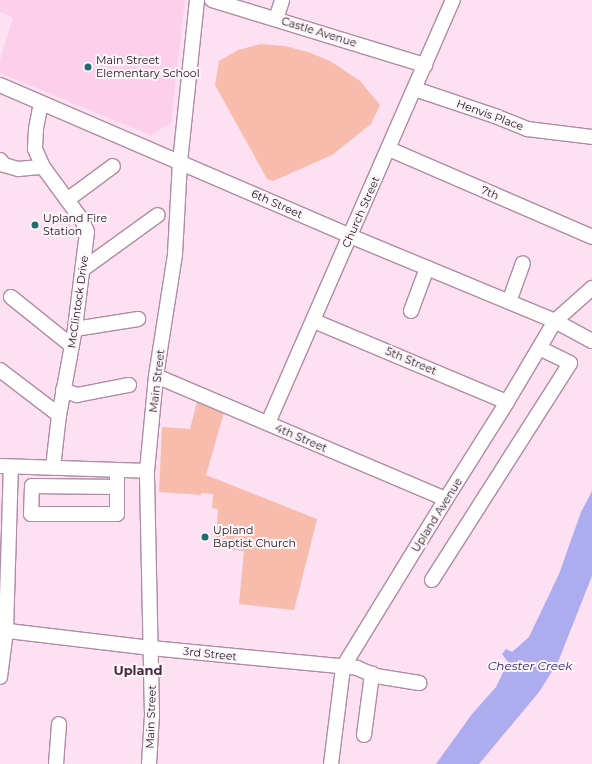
<!DOCTYPE html>
<style>
body{margin:0}
#map{position:relative;width:592px;height:764px;overflow:hidden;background:#fde0f2;font-family:Montserrat,sans-serif}
div>[style]{position:absolute}
.built>*{inset:0;background:#fcd0eb}
.green>*{inset:0;background:#f7bcab}
.water>*{inset:0;background:#adacee}
.roads{filter:drop-shadow(1px 0 #ae8ca1) drop-shadow(-1px 0 #ae8ca1) drop-shadow(0 1px #ae8ca1) drop-shadow(0 -1px #ae8ca1)}
.minor>*{height:14px;margin:-7px;padding:0 7px;transform-origin:7px;border-radius:7px;background:#fff}
.dots>*{width:11px;height:11px;translate:-50% -50%;box-sizing:border-box;border:2px solid #fcf5f9;border-radius:50%}
span{translate:-50% -50%;white-space:nowrap;text-align:center;line-height:1.15;-webkit-text-stroke:4px #fcf5f9;paint-order:stroke}
.street-label{font-size:11px;color:#22151d}
.poi-label{font-size:11px;color:#22151d}
.left{translate:0 -50%;text-align:left}
.water-label{font-size:12px;color:#342773;font-style:italic}
.quarter-label{font-size:13px;color:#472b3e;font-weight:700}
</style>
<div id="map">
<div class="built">
<div style="clip-path:polygon(0 0,185px 0,171px 123px,150px 135px,0 73px,0 60px,13px 18px,0 12px)"></div>
</div>
<div class="green">
<div style="clip-path:polygon(261px 44px,285px 46px,308px 52px,330px 61px,360px 81px,380px 105px,371px 124px,332px 155px,273px 181px,267px 179px,215px 85px,219px 61px,238px 50px)"></div>
<div style="clip-path:polygon(197px 402px,224px 412px,206px 475px,317px 519px,294px 610px,239px 604px,244px 551px,215px 547px,218px 509px,212px 508px,213px 494px,201px 493px,201px 495px,159px 492px,162px 427px,190px 429px)"></div>
</div>
<div class="water">
<div style="clip-path:polygon(592px 491px,592px 576px,558px 662px,539px 692px,479px 764px,436px 764px,472px 714px,496px 687px,508px 662px,502px 654px,506px 649px,512px 652px,529px 637px,559px 574px,581px 512px)"></div>
</div>
<div class="roads">
<div class="minor">
<div style="left:212px;top:0;width:223px;rotate:17deg"></div>
<div style="left:276px;top:19px;width:20px;rotate:-72deg"></div>
<div style="left:0;top:85px;width:381px;rotate:23.3deg"></div>
<div style="left:350px;top:236px;width:222px;rotate:22.5deg"></div>
<div style="left:555px;top:321px;width:42px;rotate:28.4deg"></div>
<div style="left:415px;top:89px;width:84px;rotate:18.6deg"></div>
<div style="left:495px;top:116px;width:35px;rotate:22deg"></div>
<div style="left:527px;top:129px;width:65px;rotate:7deg"></div>
<div style="left:41px;top:103px;width:26px;rotate:101deg"></div>
<div style="left:36px;top:129px;width:20px;rotate:93deg"></div>
<div style="left:35px;top:149px;width:20px;rotate:66deg"></div>
<div style="left:43px;top:167px;width:66px;rotate:53.7deg"></div>
<div style="left:82px;top:220px;width:13px;rotate:67deg"></div>
<div style="left:87px;top:232px;width:98px;rotate:97.1deg"></div>
<div style="left:75px;top:329px;width:87px;rotate:100.5deg"></div>
<div style="left:59px;top:415px;width:53px;rotate:96.5deg"></div>
<div style="left:389px;top:149px;width:221px;rotate:23.4deg"></div>
<div style="left:0;top:160px;width:6px;rotate:51deg"></div>
<div style="left:4px;top:165px;width:15px;rotate:16deg"></div>
<div style="left:18px;top:169px;width:25px;rotate:-5deg"></div>
<div style="left:67px;top:200px;width:57px;rotate:-36.5deg"></div>
<div style="left:83px;top:269px;width:92px;rotate:-35.8deg"></div>
<div style="left:11px;top:297px;width:78px;rotate:38.8deg"></div>
<div style="left:509px;top:302px;width:41px;rotate:-70.3deg"></div>
<div style="left:411px;top:311px;width:46px;rotate:-69.6deg"></div>
<div style="left:314px;top:321px;width:209px;rotate:22.8deg"></div>
<div style="left:75px;top:329px;width:64px;rotate:-9deg"></div>
<div style="left:0;top:370px;width:74px;rotate:37.3deg"></div>
<div style="left:156px;top:376px;width:315px;rotate:23deg"></div>
<div style="left:63px;top:390px;width:15px;rotate:20deg"></div>
<div style="left:77px;top:395px;width:53px;rotate:-10.9deg"></div>
<div style="left:268px;top:423px;width:462px;rotate:-66.4deg"></div>
<div style="left:0;top:466px;width:147px;rotate:1.9deg"></div>
<div style="left:117px;top:487px;width:85px;rotate:-179.3deg"></div>
<div style="left:32px;top:486px;width:28px;rotate:92deg"></div>
<div style="left:31px;top:514px;width:86px"></div>
<div style="left:117px;top:514px;width:44px;rotate:-90deg"></div>
<div style="left:432px;top:580px;width:257px;rotate:-57.5deg"></div>
<div style="left:570px;top:363px;width:34px;rotate:-154deg"></div>
<div style="left:0;top:630px;width:152px;rotate:6.8deg"></div>
<div style="left:151px;top:648px;width:207px;rotate:5.5deg"></div>
<div style="left:357px;top:668px;width:21px;rotate:23deg"></div>
<div style="left:376px;top:676px;width:44px;rotate:9.2deg"></div>
<div style="left:0;top:677px;width:46px;rotate:-82.6deg"></div>
<div style="left:6px;top:631px;width:164px;rotate:-88.3deg"></div>
<div style="left:364px;top:735px;width:62px;rotate:-82.5deg"></div>
<div style="left:56px;top:764px;width:40px;rotate:-85.7deg"></div>
<div style="left:149px;top:764px;width:49px;rotate:-86.5deg"></div>
<div style="left:152px;top:715px;width:244px;rotate:-91.2deg"></div>
<div style="left:147px;top:471px;width:95px;rotate:-84.6deg"></div>
<div style="left:156px;top:376px;width:123px;rotate:-81.1deg"></div>
<div style="left:175px;top:254px;width:92px;rotate:-86.9deg"></div>
<div style="left:180px;top:162px;width:163px;rotate:-84deg"></div>
<div style="left:331px;top:764px;width:98px;rotate:-82.9deg"></div>
<div style="left:343px;top:667px;width:197px;rotate:-58.5deg"></div>
<div style="left:446px;top:499px;width:115px;rotate:-57.8deg"></div>
<div style="left:507px;top:402px;width:94px;rotate:-59.3deg"></div>
<div style="left:555px;top:321px;width:50px;rotate:-41.7deg"></div>
</div>
</div>
<div class="dots">
<div style="left:88px;top:67px;background:#206c71"></div>
<div style="left:35px;top:225px;background:#206c71"></div>
<div style="left:205px;top:537px;background:#206c71"></div>
</div>
<div class="street-label">
<span style="left:319px;top:32px;rotate:17deg">Castle Avenue</span>
<span style="left:490px;top:115px;rotate:20deg">Henvis Place</span>
<span style="left:490px;top:193px;rotate:23deg">7th</span>
<span style="left:277px;top:204px;rotate:24deg">6th Street</span>
<span style="left:361px;top:212px;rotate:-66deg">Church Street</span>
<span style="left:78px;top:302px;rotate:-82deg">McClintock Drive</span>
<span style="left:411px;top:361px;rotate:23deg">5th Street</span>
<span style="left:157px;top:381px;rotate:-83deg">Main Street</span>
<span style="left:301px;top:438px;rotate:23deg">4th Street</span>
<span style="left:437px;top:515px;rotate:-58deg">Upland Avenue</span>
<span style="left:210px;top:654px;rotate:6deg">3rd Street</span>
<span style="left:151px;top:717px;rotate:-88deg">Main Street</span>
</div>
<div class="poi-label">
<span class="left" style="left:96px;top:67px">Main Street<br>Elementary School</span>
<span class="left" style="left:43px;top:225px">Upland Fire<br>Station</span>
<span class="left" style="left:213px;top:537px">Upland<br>Baptist Church</span>
</div>
<div class="water-label">
<span style="left:530px;top:666px">Chester Creek</span>
</div>
<div class="quarter-label">
<span style="left:138px;top:670px">Upland</span>
</div>
</div>
